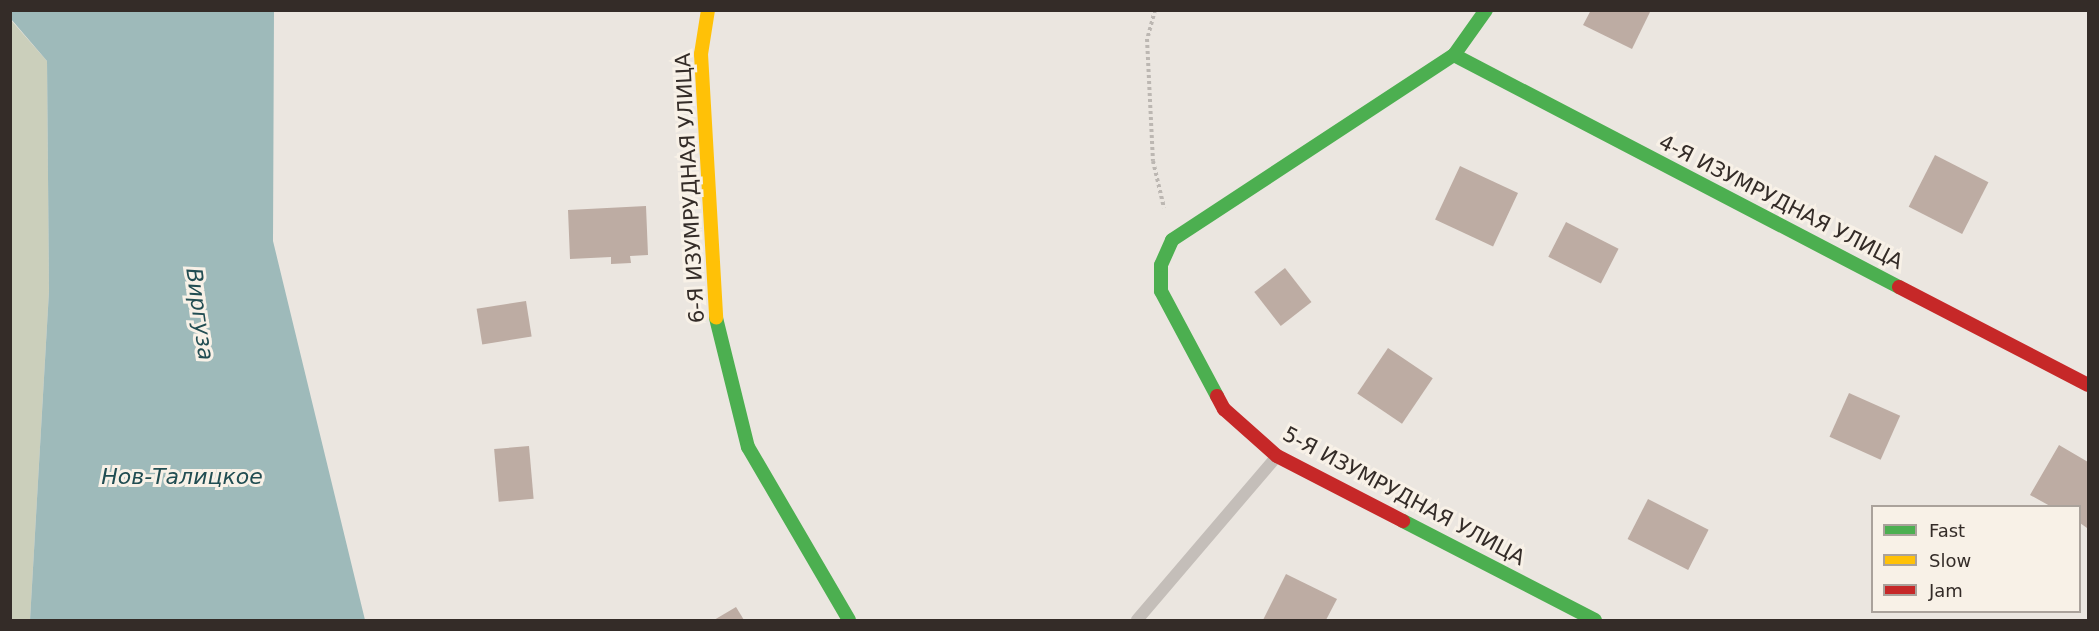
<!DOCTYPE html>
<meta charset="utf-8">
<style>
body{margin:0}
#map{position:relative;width:2099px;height:631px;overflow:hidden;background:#ebe6e0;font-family:"DejaVu Sans",sans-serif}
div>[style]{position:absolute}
.green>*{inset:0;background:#cbcfbb}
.water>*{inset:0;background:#9ebaba}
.building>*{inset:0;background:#bdaca3;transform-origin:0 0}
.path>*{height:4px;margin-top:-2px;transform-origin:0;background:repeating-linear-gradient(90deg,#bcb7b2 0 3px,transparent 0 6px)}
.lane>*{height:12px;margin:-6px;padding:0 6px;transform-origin:6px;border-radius:6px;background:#c4beb9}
.fast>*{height:14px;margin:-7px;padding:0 7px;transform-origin:7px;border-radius:7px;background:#4caf50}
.slow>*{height:14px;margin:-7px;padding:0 7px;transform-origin:7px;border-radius:7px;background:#ffc107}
.jam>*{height:14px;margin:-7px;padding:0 7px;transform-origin:7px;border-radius:7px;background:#c62828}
span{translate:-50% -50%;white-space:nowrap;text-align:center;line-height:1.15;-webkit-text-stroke:6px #f8f1e7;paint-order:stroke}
.street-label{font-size:21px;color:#342c28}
.water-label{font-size:22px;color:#214d52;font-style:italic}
.frame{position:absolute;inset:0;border:12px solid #342c28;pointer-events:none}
.legend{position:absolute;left:1871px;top:505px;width:210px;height:108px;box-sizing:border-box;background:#f8f1e7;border:2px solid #aaa29b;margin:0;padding:8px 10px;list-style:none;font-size:18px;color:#342c28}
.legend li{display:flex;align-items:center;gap:12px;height:30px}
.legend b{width:30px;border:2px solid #aaa29b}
</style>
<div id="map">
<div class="green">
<div style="clip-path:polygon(10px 19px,47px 61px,49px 291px,30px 620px,10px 620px)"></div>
</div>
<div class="water">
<div style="clip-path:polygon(10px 11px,274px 11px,273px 241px,365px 620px,30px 620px,49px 291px,47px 61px,11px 19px)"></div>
</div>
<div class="building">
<div style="clip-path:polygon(1591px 10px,1651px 10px,1632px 49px,1583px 25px)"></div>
<div style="left:1935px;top:155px;width:60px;height:58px;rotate:27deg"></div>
<div style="left:1460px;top:166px;width:64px;height:59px;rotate:25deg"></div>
<div style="clip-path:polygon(646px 206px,648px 255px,630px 256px,631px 263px,611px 264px,611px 257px,570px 259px,568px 210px)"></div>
<div style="left:1566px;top:222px;width:59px;height:39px;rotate:27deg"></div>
<div style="left:1285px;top:268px;width:43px;height:39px;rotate:52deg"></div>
<div style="left:526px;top:301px;width:36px;height:50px;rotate:81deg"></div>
<div style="left:1388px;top:348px;width:54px;height:55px;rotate:34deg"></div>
<div style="left:1849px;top:393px;width:56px;height:48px;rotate:24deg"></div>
<div style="clip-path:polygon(2059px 445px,2088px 462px,2087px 528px,2080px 523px,2080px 506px,2050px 506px,2030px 495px)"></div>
<div style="left:529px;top:446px;width:53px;height:35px;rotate:85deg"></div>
<div style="left:1648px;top:499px;width:68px;height:45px;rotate:27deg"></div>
<div style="clip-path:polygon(1286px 574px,1337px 599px,1326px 620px,1263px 620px)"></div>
<div style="clip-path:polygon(736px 607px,744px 620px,714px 620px)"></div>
</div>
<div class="path">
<div style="left:1155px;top:10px;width:30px;rotate:105deg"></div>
<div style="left:1147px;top:39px;width:122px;rotate:87.2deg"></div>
<div style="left:1153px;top:161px;width:48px;rotate:76.8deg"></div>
</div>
<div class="lane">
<div style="left:1137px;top:620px;width:214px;rotate:-49.5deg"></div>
</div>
<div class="fast">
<div style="left:1454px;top:55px;width:502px;rotate:27.54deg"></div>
<div style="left:716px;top:318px;width:133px;rotate:76.1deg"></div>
<div style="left:748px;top:447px;width:200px;rotate:59.7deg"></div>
<div style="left:1217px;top:396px;width:119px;rotate:-118.1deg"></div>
<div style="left:1161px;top:291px;width:26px;rotate:-90deg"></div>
<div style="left:1161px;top:265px;width:27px;rotate:-66deg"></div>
<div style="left:1172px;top:240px;width:337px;rotate:-33.3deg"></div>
<div style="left:1454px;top:55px;width:55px;rotate:-54.6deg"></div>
<div style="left:1403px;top:521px;width:216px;rotate:27.3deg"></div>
</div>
<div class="slow">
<div style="left:708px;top:10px;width:45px;rotate:99deg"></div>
<div style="left:701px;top:54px;width:264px;rotate:86.7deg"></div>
</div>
<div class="jam">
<div style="left:1899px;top:287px;width:213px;rotate:27.4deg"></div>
<div style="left:1217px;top:396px;width:15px;rotate:62deg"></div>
<div style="left:1224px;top:409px;width:71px;rotate:41.6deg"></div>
<div style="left:1277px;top:456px;width:142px;rotate:27.3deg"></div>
</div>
<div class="street-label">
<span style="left:690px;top:188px;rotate:-93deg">6-Я ИЗУМРУДНАЯ УЛИЦА</span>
<span style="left:1781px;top:202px;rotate:27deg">4-Я ИЗУМРУДНАЯ УЛИЦА</span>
<span style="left:1404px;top:496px;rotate:28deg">5-Я ИЗУМРУДНАЯ УЛИЦА</span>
</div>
<div class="water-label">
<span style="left:200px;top:314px;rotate:82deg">Виргуза</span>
<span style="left:182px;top:477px">Нов-Талицкое</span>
</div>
<div class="frame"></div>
<ul class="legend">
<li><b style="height:8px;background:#4caf50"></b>Fast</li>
<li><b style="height:8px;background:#ffc107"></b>Slow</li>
<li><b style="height:8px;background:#c62828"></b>Jam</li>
</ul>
</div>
